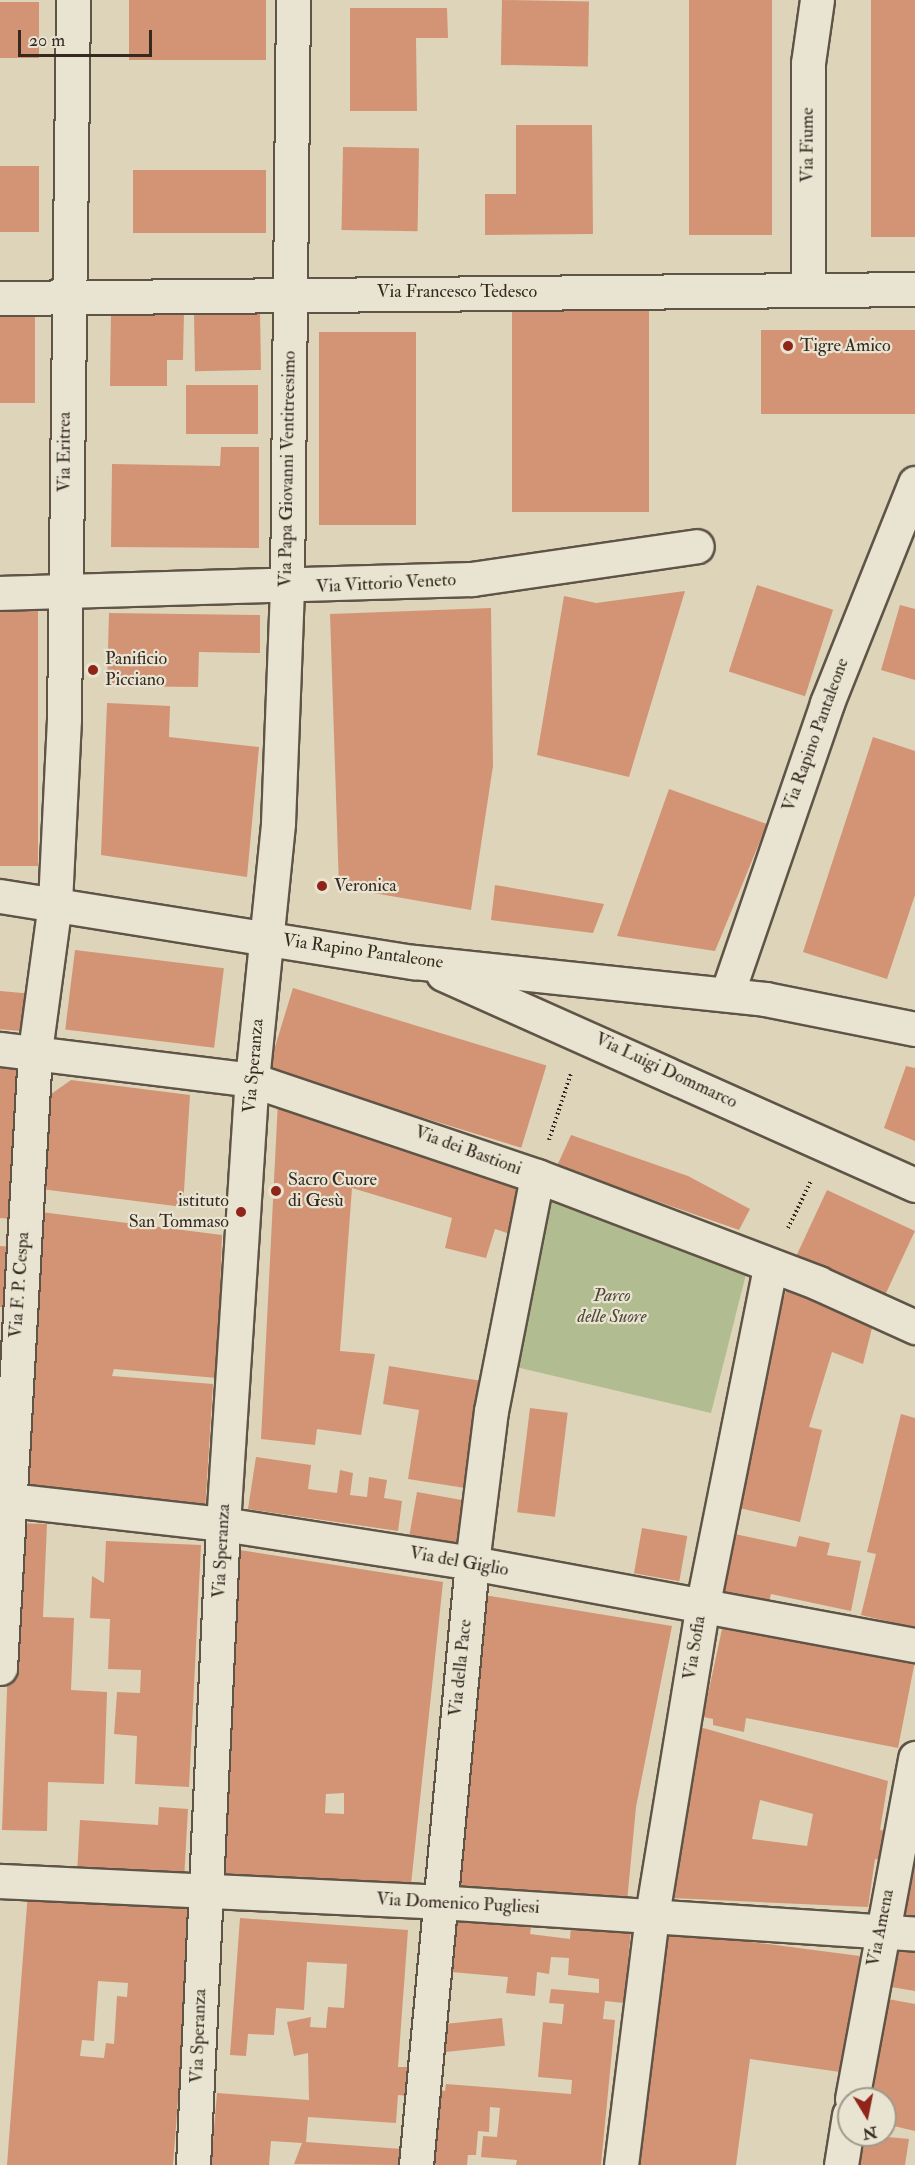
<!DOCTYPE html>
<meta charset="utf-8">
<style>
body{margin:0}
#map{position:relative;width:915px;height:2165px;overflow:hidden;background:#ddd4ba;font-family:"IM FELL Double Pica",serif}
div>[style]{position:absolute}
.green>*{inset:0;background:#b1bd90}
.building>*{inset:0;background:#d29475;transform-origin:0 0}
.path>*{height:4px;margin-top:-2px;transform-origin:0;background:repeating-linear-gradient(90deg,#352920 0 1.5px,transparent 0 4.5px)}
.roads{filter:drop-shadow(2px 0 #5f5446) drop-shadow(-2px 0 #5f5446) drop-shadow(0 2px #5f5446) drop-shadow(0 -2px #5f5446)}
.minor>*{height:33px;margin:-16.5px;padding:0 16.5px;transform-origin:16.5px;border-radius:16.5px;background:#e9e3d2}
.dots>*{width:16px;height:16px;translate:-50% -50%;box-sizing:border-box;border:3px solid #e9e3d2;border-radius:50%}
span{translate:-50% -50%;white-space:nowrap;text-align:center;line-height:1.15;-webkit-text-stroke:4.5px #e9e3d2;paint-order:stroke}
.street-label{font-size:18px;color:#352920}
.poi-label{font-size:18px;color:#352920}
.left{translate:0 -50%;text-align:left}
.right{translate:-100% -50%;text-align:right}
.park-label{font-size:18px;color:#4e4736;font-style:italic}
.north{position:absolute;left:837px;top:2087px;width:60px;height:60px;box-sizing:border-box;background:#e9e3d2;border:2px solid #a1998b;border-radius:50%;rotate:170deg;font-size:16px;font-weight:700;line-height:24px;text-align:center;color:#352920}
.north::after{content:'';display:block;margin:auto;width:21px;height:27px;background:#8f2418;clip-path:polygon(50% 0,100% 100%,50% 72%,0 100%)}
.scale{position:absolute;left:18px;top:30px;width:134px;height:27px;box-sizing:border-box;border:3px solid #352920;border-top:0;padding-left:8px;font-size:18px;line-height:21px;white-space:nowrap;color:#352920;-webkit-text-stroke:4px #e9e3d2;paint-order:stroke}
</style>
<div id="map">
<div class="green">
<div style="clip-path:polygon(549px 1196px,746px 1274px,711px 1413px,516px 1367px)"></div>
</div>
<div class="building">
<div style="left:129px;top:0;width:137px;height:60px"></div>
<div style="left:502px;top:0;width:87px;height:65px;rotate:1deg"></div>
<div style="left:689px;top:0;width:83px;height:235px"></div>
<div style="left:871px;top:0;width:44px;height:237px"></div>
<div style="left:0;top:2px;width:39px;height:56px"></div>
<div style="clip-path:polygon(350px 8px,447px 8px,448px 38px,416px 38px,417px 111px,350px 111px)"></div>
<div style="clip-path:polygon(516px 125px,592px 125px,593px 234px,485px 235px,485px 194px,516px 194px)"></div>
<div style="left:343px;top:147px;width:76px;height:83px;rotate:1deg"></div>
<div style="left:0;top:166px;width:39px;height:66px"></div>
<div style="left:133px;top:170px;width:133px;height:63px"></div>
<div style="left:649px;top:309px;width:203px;height:137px;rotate:90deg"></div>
<div style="clip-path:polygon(111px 311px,184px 312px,183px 360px,167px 360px,167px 386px,110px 386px)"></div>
<div style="left:260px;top:312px;width:58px;height:66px;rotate:89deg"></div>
<div style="left:0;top:316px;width:35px;height:87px"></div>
<div style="left:761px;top:330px;width:154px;height:84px"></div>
<div style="left:319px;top:332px;width:97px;height:193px"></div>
<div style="left:258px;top:385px;width:49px;height:72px;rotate:90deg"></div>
<div style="clip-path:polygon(221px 447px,259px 447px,259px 548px,111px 547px,112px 464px,220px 466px)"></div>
<div style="left:757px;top:585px;width:80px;height:91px;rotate:18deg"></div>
<div style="clip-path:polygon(685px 591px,629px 777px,537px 755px,564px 596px,596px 603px)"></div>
<div style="clip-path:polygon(900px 605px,915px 609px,915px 680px,881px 670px)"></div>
<div style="clip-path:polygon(491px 608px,493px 766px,471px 910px,339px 887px,330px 614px)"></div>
<div style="left:38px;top:609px;width:257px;height:38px;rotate:90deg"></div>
<div style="clip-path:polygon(109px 613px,260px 615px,260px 653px,199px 652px,198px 687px,107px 686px)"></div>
<div style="clip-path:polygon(107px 703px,170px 706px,169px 737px,259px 747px,247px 877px,101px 855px)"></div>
<div style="clip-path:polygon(873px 737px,915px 751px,915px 895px,887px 979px,803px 952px)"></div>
<div style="clip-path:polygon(669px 789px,767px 824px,715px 951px,617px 936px)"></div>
<div style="clip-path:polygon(495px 885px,604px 904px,593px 933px,491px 920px)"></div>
<div style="left:75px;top:950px;width:150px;height:80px;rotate:7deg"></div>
<div style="left:293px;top:988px;width:265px;height:86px;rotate:17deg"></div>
<div style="left:0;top:991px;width:34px;height:38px;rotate:5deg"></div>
<div style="clip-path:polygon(0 1061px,29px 1065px,14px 1219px,0 1218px)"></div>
<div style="clip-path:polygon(906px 1066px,915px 1068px,915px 1141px,884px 1128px)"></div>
<div style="clip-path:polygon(71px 1080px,190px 1095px,183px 1207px,33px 1188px,37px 1104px)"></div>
<div style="clip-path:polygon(278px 1101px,524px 1184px,510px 1234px,495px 1229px,486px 1258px,445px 1248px,452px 1218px,352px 1188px,340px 1351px,375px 1354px,361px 1435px,317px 1429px,315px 1445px,261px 1439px)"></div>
<div style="clip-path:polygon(571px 1135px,688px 1176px,750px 1209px,739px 1230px,557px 1166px)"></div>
<div style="left:827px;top:1190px;width:97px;height:73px;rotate:25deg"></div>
<div style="clip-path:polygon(33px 1211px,222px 1235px,217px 1378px,114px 1369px,112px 1376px,213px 1384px,205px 1511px,19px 1492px)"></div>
<div style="clip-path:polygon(0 1246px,13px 1247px,9px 1307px,0 1307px)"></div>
<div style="clip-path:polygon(786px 1291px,873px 1324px,863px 1364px,832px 1352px,809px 1427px,822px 1430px,800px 1522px,735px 1507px,751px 1405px)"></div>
<div style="clip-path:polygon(389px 1366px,482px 1381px,465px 1488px,408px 1479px,419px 1410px,383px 1404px)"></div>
<div style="left:530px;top:1408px;width:38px;height:105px;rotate:7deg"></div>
<div style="clip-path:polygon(901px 1414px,915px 1418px,915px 1628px,861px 1615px,876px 1554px,867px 1552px)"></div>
<div style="clip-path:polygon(256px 1457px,311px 1465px,308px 1489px,337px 1493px,340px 1470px,353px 1473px,350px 1495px,367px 1497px,369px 1477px,387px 1480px,384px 1498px,402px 1501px,398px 1531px,248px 1509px)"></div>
<div style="left:417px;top:1492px;width:54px;height:46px;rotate:10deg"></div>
<div style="clip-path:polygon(13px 1523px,47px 1524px,43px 1617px,74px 1618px,71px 1690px,107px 1692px,104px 1784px,48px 1782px,47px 1831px,2px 1830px)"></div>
<div style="left:642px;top:1528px;width:46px;height:46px;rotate:10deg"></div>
<div style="clip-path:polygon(730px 1533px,796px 1547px,799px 1536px,830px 1543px,827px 1555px,861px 1561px,851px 1611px,771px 1594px,769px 1602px,718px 1592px)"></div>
<div style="clip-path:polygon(106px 1541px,201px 1545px,189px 1787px,135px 1784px,137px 1736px,114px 1734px,117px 1692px,140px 1693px,141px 1670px,108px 1669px,110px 1619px,90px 1618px,92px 1576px,104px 1583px)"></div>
<div style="clip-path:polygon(evenodd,233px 1549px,443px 1582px,410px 1894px,222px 1883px,233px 1549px,344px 1793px,344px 1814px,325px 1813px,326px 1794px,344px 1793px)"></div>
<div style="clip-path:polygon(484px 1595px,672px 1626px,636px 1807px,627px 1902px,445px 1893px)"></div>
<div style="clip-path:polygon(724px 1620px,915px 1661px,898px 1748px,746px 1718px,744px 1732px,713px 1725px,713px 1719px,703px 1717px)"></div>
<div style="clip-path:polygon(evenodd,700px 1727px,888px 1781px,880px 1830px,888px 1831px,884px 1861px,875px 1859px,868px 1907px,672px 1898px,700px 1727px,760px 1800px,813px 1814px,807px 1846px,752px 1839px,760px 1800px)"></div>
<div style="clip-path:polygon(159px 1807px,188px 1809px,184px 1880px,77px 1874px,80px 1820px,158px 1825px)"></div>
<div style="clip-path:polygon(914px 1865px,915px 1865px,915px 1916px,904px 1915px)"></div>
<div style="clip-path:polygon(evenodd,28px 1892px,193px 1905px,173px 2165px,7px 2165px,28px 1892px,98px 1981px,128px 1983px,127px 1997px,117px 1996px,114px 2044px,106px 2043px,104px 2058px,80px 2056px,82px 2040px,94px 2041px,98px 1981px)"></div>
<div style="clip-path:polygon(457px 1913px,532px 1920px,530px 1934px,570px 1939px,571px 1924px,631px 1930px,624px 2003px,605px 2001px,603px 2019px,615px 2020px,601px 2165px,516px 2165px,517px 2160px,481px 2157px,483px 2136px,497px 2137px,500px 2108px,490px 2107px,489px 2132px,478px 2131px,476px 2155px,468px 2155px,467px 2165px,432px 2165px,437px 2090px,445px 2091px,446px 2084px,571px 2094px,572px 2080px,538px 2077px,543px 2022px,562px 2024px,564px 2004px,549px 2003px,551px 1989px,599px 1993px,599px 1979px,568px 1975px,569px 1958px,551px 1957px,549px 1974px,537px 1972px,535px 1996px,506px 1993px,508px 1977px,451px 1972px)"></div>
<div style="clip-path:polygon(240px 1918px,408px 1930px,398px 2067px,409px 2067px,407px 2096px,398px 2095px,396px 2123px,308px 2117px,306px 2142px,402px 2149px,401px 2165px,294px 2164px,302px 2143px,271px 2141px,269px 2165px,211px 2165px,217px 2093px,309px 2100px,308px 2053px,294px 2056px,287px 2022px,311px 2017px,310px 2027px,326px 2028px,328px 2007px,344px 2008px,347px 1964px,307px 1962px,304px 2010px,276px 2008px,274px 2035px,248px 2034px,246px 2056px,230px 2055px)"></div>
<div style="clip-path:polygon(666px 1931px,860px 1956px,840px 2072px,750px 2059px,736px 2165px,635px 2165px)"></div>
<div style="clip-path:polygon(898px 1942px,915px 1945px,915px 1991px,891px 1987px)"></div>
<div style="clip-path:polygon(888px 1999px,915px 2004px,915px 2131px,885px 2124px,885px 2099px,870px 2099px)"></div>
<div style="left:502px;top:2018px;width:28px;height:60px;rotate:84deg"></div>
<div style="clip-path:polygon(866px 2135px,909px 2139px,905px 2165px,860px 2165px)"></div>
</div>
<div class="path">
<div style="left:549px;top:1140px;width:71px;rotate:-71.8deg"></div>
<div style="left:788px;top:1228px;width:52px;rotate:-63.9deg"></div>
</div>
<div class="roads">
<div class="minor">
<div style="left:808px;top:290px;width:227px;rotate:-90deg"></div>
<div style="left:808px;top:63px;width:64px;rotate:-81.9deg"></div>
<div style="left:0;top:298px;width:915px;rotate:-0.56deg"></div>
<div style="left:0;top:593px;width:472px;rotate:-1.7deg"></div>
<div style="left:472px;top:579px;width:227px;rotate:-8.3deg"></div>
<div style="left:0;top:896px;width:419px;rotate:9.1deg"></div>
<div style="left:414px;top:962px;width:353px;rotate:6deg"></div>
<div style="left:765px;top:999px;width:153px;rotate:11.3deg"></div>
<div style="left:443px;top:974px;width:517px;rotate:24.09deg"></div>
<div style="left:727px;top:994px;width:308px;rotate:-71deg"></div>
<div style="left:827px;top:703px;width:237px;rotate:-68.2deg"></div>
<div style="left:0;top:1049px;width:254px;rotate:7deg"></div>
<div style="left:252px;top:1080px;width:301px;rotate:18.6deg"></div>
<div style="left:537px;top:1176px;width:301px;rotate:20.8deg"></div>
<div style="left:818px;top:1283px;width:107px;rotate:24.4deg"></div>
<div style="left:0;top:1499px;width:224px;rotate:6.4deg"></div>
<div style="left:223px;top:1524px;width:252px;rotate:8.9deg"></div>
<div style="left:472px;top:1563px;width:451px;rotate:10.5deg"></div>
<div style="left:0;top:1668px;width:618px;rotate:-86.75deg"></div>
<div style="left:35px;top:1051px;width:149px;rotate:-82.3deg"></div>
<div style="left:55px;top:903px;width:184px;rotate:-87.2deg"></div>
<div style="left:64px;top:719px;width:719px;rotate:-89.28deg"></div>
<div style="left:0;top:1881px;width:439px;rotate:2.7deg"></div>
<div style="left:438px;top:1902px;width:478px;rotate:3.8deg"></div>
<div style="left:852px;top:2099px;width:347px;rotate:-79.5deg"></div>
<div style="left:193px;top:2165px;width:642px;rotate:-87.32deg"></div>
<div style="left:223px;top:1524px;width:445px;rotate:-86.3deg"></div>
<div style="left:252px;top:1080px;width:258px;rotate:-84.2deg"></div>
<div style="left:278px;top:823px;width:234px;rotate:-87.8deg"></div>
<div style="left:287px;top:589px;width:589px;rotate:-89.42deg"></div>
<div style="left:416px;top:2165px;width:605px;rotate:-84.69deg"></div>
<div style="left:472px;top:1563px;width:153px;rotate:-82.9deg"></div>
<div style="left:491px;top:1411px;width:239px;rotate:-78.9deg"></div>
<div style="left:621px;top:2165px;width:252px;rotate:-82.9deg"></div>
<div style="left:652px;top:1915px;width:311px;rotate:-80.7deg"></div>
<div style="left:702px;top:1608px;width:348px;rotate:-78.7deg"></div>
<div style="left:841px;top:2165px;width:51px;rotate:-80.9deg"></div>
</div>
</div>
<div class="dots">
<div style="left:788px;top:346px;background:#8f2418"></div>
<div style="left:93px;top:670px;background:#8f2418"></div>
<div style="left:322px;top:886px;background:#8f2418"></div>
<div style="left:276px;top:1191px;background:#8f2418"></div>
<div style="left:241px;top:1212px;background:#8f2418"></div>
</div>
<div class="street-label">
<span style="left:808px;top:145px;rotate:-90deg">Via Fiume</span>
<span style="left:457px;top:292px">Via Francesco Tedesco</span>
<span style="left:65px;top:452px;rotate:-90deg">Via Eritrea</span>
<span style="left:288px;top:469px;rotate:-89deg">Via Papa Giovanni Ventitreesimo</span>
<span style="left:386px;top:584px;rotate:-3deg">Via Vittorio Veneto</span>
<span style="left:816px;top:735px;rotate:-70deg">Via Rapino Pantaleone</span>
<span style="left:363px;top:952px;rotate:8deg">Via Rapino Pantaleone</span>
<span style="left:254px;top:1066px;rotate:-85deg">Via Speranza</span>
<span style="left:666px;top:1071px;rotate:25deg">Via Luigi Dommarco</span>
<span style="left:468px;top:1151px;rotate:20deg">Via dei Bastioni</span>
<span style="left:20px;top:1285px;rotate:-86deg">Via F. P. Cespa</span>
<span style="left:222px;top:1551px;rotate:-87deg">Via Speranza</span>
<span style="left:459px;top:1562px;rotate:10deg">Via del Giglio</span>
<span style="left:695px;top:1648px;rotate:-81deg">Via Sofia</span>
<span style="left:461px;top:1668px;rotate:-84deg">Via della Pace</span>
<span style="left:458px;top:1904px;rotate:3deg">Via Domenico Pugliesi</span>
<span style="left:881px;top:1928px;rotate:-79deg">Via Amena</span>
<span style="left:199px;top:2036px;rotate:-88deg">Via Speranza</span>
</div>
<div class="poi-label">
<span class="left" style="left:800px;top:346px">Tigre Amico</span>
<span class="left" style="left:105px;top:670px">Panificio<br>Picciano</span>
<span class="left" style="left:334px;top:886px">Veronica</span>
<span class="left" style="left:288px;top:1191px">Sacro Cuore<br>di Gesù</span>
<span class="right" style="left:229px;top:1212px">istituto<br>San Tommaso</span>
</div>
<div class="park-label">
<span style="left:612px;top:1307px">Parco<br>delle Suore</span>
</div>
<div class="north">N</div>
<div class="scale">20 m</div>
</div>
